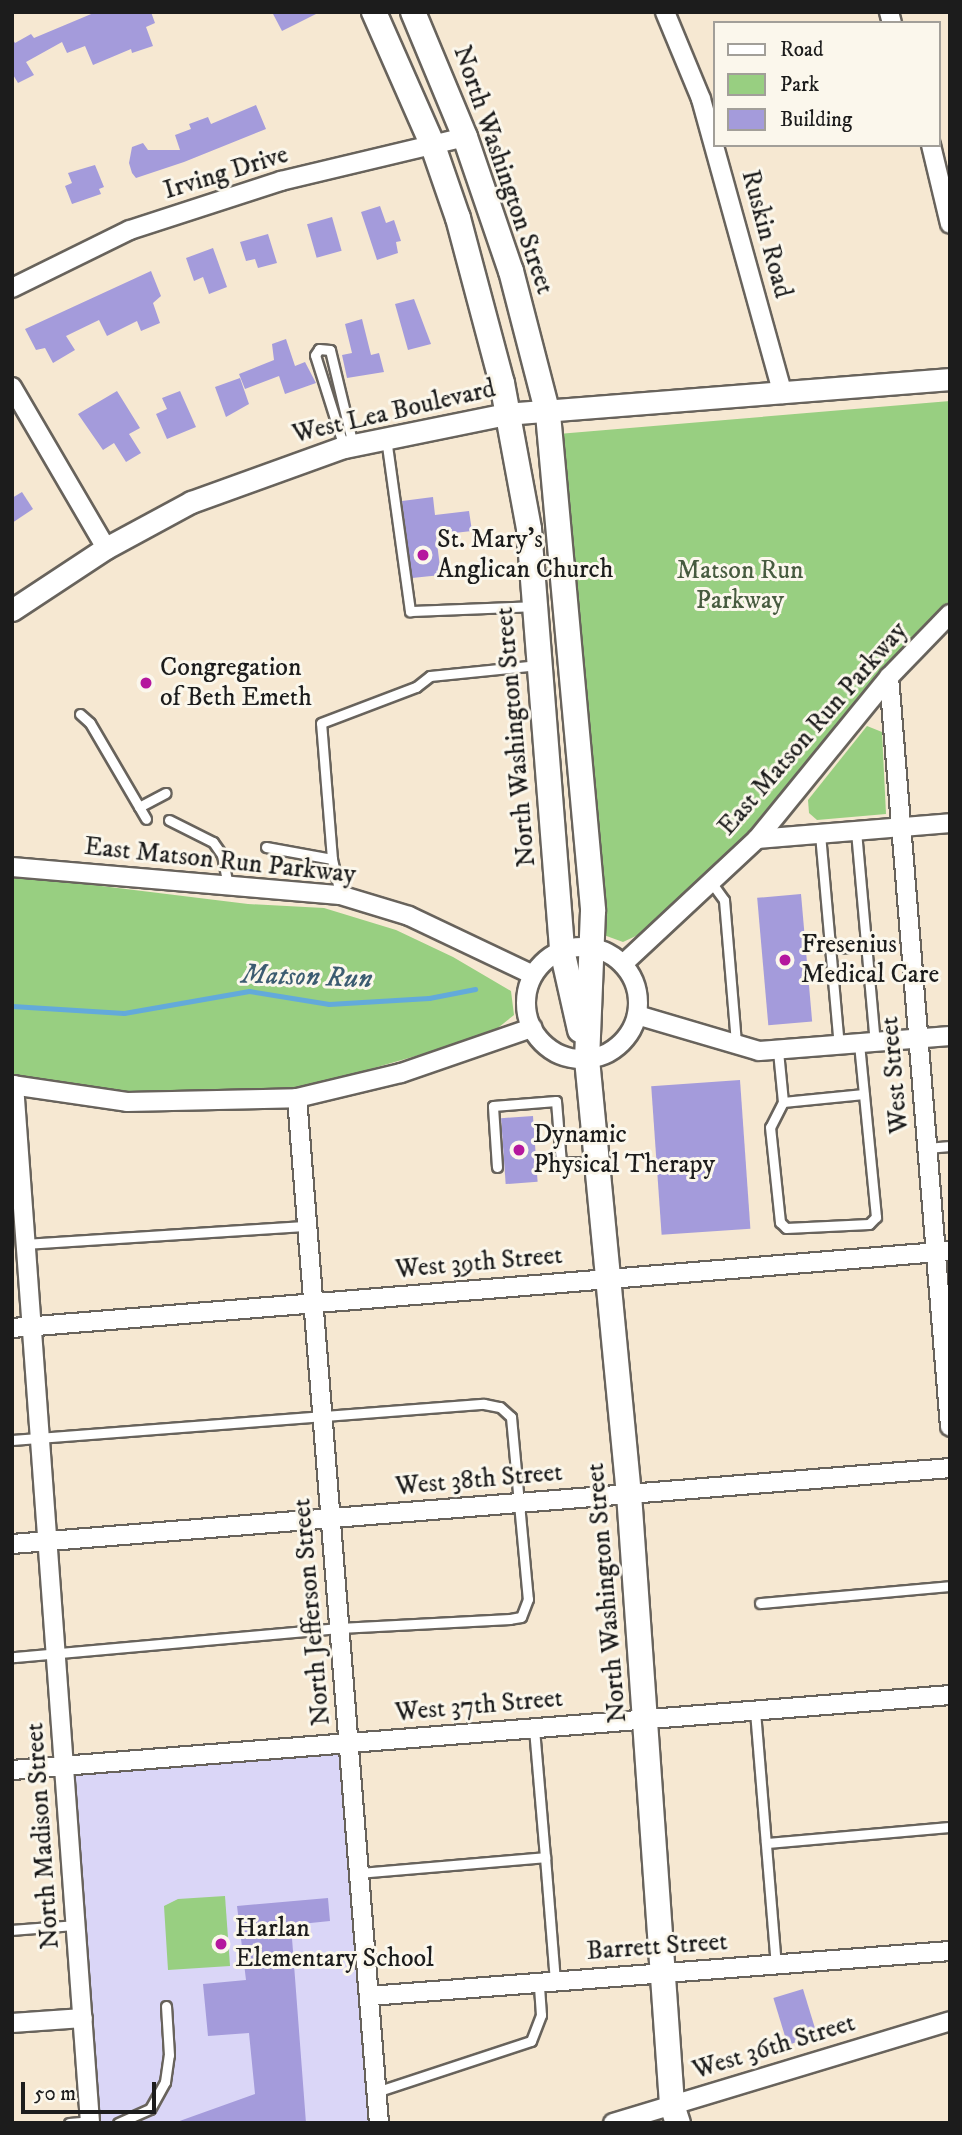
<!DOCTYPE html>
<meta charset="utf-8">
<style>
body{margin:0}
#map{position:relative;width:962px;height:2135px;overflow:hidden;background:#f6e8d2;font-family:"IM FELL DW Pica",serif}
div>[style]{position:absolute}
.built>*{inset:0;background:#dad6f7;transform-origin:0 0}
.green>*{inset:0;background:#98cf81}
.stream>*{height:5px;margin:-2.5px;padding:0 2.5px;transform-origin:2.5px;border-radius:2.5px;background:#63aada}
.building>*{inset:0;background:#a49bdb;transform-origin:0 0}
.roads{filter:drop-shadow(2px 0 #68635c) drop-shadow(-2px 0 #68635c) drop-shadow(0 2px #68635c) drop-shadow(0 -2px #68635c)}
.service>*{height:9px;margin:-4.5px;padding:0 4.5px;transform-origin:4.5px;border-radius:4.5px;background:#fff}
.minor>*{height:18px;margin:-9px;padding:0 9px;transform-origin:9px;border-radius:9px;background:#fff}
.minor>.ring{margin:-9px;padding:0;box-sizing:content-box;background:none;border:18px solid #fff;border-radius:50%}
.tertiary>*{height:21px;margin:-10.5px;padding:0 10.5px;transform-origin:10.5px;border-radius:10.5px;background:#fff}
.secondary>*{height:24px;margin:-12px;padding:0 12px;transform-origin:12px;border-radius:12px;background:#fff}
.dots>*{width:19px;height:19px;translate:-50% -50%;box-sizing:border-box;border:4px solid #fbf7ec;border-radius:50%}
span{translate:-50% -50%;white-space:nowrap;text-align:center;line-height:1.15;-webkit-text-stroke:6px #fbf7ec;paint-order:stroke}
.street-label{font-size:26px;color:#1c1c1c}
.poi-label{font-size:26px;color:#1c1c1c}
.left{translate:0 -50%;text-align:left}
.park-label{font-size:26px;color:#475b3f}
.water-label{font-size:28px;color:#3c5c71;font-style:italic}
.frame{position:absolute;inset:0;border:14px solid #1c1c1c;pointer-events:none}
.legend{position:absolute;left:713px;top:21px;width:228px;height:126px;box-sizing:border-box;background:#fbf7ec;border:2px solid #a29f99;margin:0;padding:9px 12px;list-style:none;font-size:21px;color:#1c1c1c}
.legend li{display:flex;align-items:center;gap:14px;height:35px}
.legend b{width:35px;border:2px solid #a29f99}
.scale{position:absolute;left:21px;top:2082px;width:135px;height:32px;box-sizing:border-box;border:4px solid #1c1c1c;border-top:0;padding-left:9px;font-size:21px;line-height:24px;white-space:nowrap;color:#1c1c1c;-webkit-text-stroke:5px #fbf7ec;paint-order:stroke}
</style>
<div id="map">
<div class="built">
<div style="left:348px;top:1743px;width:381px;height:285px;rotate:85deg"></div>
</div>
<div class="green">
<div style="clip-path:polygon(950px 401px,950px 605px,889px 664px,825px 748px,738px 847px,653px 928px,623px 942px,601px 934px,558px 434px)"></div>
<div style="clip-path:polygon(867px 726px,882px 732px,886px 814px,817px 820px,809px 813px,808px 800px)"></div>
<div style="clip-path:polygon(12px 875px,248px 904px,324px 908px,396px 930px,453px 957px,511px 991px,514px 1015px,489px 1035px,297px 1090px,171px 1101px,12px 1083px)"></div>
<div style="clip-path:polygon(225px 1896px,230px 1966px,168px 1970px,164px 1906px,178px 1899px)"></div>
</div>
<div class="stream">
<div style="left:12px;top:1006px;width:112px;rotate:3.6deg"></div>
<div style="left:124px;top:1013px;width:127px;rotate:-10deg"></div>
<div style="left:249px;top:991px;width:81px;rotate:9.2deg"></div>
<div style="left:329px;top:1004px;width:100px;rotate:-3.4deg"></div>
<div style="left:429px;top:998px;width:47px;rotate:-11.1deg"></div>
</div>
<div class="building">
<div style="clip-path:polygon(96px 12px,151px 12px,155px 23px,146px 27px,153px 46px,132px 53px,131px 49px,93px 65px,85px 46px,67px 53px,62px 42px,26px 62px,34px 75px,18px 83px,12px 73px,12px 38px,15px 43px,31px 34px,34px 38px)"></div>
<div style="clip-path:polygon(272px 12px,320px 12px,282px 31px)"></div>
<div style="clip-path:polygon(256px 105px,266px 129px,184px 162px,136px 178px,132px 173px,129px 163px,132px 147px,143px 143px,148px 150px,180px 150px,175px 135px,191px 129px,189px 124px,208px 117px,211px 124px)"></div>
<div style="clip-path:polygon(95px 165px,104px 187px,99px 189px,101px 194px,72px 204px,65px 186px,72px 183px,68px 173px)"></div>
<div style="clip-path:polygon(380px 206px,386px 223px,394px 220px,401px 241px,396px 242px,398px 253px,377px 260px,361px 212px)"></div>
<div style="left:332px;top:217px;width:35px;height:26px;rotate:74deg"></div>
<div style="clip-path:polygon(268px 234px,277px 263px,258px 268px,255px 259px,246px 261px,240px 242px)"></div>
<div style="clip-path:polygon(213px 248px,227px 287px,209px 294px,203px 277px,194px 281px,186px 258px)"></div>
<div style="clip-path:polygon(151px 271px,161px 296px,153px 303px,160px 323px,141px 331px,137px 321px,107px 336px,99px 320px,66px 336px,75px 350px,53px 363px,45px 348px,36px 350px,25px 329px)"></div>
<div style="clip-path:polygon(414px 299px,431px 344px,408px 350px,395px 304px)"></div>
<div style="clip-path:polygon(362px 319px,371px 355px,379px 353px,384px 372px,347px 378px,342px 355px,352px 353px,345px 324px)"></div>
<div style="clip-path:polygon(286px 339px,295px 366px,305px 362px,316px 383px,285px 394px,279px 376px,245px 389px,239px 374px,274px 360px,272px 344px)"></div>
<div style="clip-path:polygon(240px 378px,249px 404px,226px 417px,215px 387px)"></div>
<div style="clip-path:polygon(117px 391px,140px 428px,129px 434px,141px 453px,126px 462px,114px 443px,103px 450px,78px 414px)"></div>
<div style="clip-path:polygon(180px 391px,196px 427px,167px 439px,156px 414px,167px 409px,162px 398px)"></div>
<div style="clip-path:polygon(22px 492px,33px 509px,12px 523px,12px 498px)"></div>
<div style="clip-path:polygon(433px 497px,435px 515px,469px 511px,472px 531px,436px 535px,441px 575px,412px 578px,402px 501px)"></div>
<div style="left:801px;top:894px;width:128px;height:44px;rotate:85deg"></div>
<div style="left:740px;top:1080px;width:149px;height:89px;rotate:86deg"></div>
<div style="left:533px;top:1116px;width:66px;height:32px;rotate:86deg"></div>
<div style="clip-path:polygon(328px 1898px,330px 1921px,291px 1925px,306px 2123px,174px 2123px,255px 2094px,249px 2033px,208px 2036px,203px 1984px,246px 1980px,237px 1906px)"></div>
<div style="left:803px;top:1989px;width:49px;height:31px;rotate:73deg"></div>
</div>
<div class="roads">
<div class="service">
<div style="left:386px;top:438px;width:175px;rotate:82.1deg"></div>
<div style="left:410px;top:611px;width:123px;rotate:-2.3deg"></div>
<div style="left:344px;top:447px;width:96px;rotate:-107.5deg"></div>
<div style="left:315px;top:355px;width:7px;rotate:-56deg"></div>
<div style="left:319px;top:349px;width:11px;rotate:5deg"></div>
<div style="left:330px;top:350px;width:98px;rotate:76.4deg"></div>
<div style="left:80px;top:714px;width:13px;rotate:42deg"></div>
<div style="left:90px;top:723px;width:111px;rotate:59.7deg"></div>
<div style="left:139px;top:807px;width:30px;rotate:-28deg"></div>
<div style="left:169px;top:820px;width:49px;rotate:26.6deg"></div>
<div style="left:213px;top:842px;width:16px;rotate:55deg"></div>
<div style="left:222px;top:855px;width:31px;rotate:79deg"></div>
<div style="left:856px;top:831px;width:213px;rotate:84.9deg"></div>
<div style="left:820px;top:834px;width:212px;rotate:84.9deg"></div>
<div style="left:266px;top:847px;width:67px;rotate:10.3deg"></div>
<div style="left:332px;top:859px;width:37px;rotate:77deg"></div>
<div style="left:332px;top:859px;width:136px;rotate:-94.6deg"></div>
<div style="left:321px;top:723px;width:102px;rotate:-20.8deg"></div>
<div style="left:416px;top:687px;width:18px;rotate:-38deg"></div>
<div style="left:430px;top:676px;width:109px;rotate:-5.8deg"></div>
<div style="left:711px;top:882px;width:22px;rotate:54deg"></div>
<div style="left:724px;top:900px;width:144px;rotate:85.2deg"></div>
<div style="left:832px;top:948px;width:33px;rotate:-3deg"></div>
<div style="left:778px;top:1051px;width:51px;rotate:84.4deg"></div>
<div style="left:783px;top:1102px;width:28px;rotate:117deg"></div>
<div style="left:770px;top:1127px;width:96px;rotate:84deg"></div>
<div style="left:780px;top:1222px;width:8px;rotate:45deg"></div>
<div style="left:786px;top:1228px;width:83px;rotate:-2.8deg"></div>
<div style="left:869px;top:1224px;width:10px;rotate:-45deg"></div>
<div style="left:876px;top:1217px;width:173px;rotate:-95.6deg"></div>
<div style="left:783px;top:1102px;width:81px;rotate:-5.6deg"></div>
<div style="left:927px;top:1148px;width:23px;rotate:-5deg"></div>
<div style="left:497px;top:1167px;width:61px;rotate:-93.8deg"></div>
<div style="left:493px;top:1106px;width:63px;rotate:-4.5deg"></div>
<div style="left:556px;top:1101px;width:62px;rotate:85.4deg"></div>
<div style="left:561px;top:1163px;width:34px;rotate:-3deg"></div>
<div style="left:25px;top:1244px;width:283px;rotate:-3.7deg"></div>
<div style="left:12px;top:1440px;width:473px;rotate:-4.4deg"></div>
<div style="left:484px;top:1404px;width:16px;rotate:11deg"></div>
<div style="left:500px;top:1407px;width:15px;rotate:42deg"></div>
<div style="left:511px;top:1417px;width:183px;rotate:84.7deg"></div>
<div style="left:528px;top:1599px;width:19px;rotate:111deg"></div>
<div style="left:521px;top:1617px;width:11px;rotate:170deg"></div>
<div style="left:510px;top:1619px;width:171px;rotate:177deg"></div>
<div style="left:339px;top:1628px;width:328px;rotate:174.9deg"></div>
<div style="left:760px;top:1603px;width:191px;rotate:-5.1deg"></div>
<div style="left:755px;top:1711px;width:254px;rotate:85.3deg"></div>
<div style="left:766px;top:1843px;width:185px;rotate:-5deg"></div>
<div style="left:545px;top:1857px;width:125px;rotate:85.4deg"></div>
<div style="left:359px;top:1873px;width:187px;rotate:-4.9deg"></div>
<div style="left:545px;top:1857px;width:129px;rotate:-94.9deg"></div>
<div style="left:12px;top:1930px;width:64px;rotate:-4.5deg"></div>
<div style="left:376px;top:2092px;width:163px;rotate:-18.2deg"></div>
<div style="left:531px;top:2041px;width:28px;rotate:-69deg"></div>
<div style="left:541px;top:2015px;width:32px;rotate:-94deg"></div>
<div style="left:69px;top:2123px;width:21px;rotate:-5deg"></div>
<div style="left:118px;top:2123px;width:35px;rotate:-24deg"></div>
<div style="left:150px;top:2109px;width:31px;rotate:-61deg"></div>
<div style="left:165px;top:2082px;width:27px;rotate:-82deg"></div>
<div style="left:169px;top:2055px;width:49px;rotate:-93.5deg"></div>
</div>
<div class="minor">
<div style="left:665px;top:12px;width:94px;rotate:67.5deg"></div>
<div style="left:701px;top:99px;width:306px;rotate:74.5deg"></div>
<div style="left:889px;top:12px;width:11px;rotate:75deg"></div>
<div style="left:931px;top:145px;width:81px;rotate:76.5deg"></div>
<div style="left:12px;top:288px;width:131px;rotate:-26.2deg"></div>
<div style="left:130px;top:230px;width:159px;rotate:-18deg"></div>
<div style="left:281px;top:181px;width:189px;rotate:-13.4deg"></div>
<div style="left:12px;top:387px;width:186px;rotate:59.7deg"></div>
<div style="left:889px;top:677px;width:752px;rotate:85.35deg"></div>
<div style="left:757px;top:839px;width:194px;rotate:-4.7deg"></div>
<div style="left:12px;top:867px;width:329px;rotate:4.9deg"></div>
<div style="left:340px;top:895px;width:72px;rotate:16.9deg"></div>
<div style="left:409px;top:916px;width:137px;rotate:25.4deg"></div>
<div class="ring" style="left:526px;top:947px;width:94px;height:94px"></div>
<div style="left:623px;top:964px;width:183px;rotate:-43deg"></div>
<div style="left:757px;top:839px;width:209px;rotate:-50.8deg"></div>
<div style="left:889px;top:677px;width:88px;rotate:-45.9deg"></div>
<div style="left:637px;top:1015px;width:127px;rotate:16.4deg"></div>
<div style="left:759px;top:1051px;width:192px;rotate:-4.5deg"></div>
<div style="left:12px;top:1085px;width:116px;rotate:8.4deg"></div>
<div style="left:127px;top:1102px;width:170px;rotate:-1.3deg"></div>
<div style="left:297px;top:1098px;width:107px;rotate:-13.5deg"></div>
<div style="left:401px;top:1073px;width:139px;rotate:-19deg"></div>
<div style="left:14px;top:1085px;width:1041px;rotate:85.81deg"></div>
<div style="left:297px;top:1098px;width:1028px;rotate:85.43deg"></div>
<div style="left:12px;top:1328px;width:941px;rotate:-4.69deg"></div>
<div style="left:12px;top:1544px;width:941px;rotate:-4.63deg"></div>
<div style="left:12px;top:1770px;width:941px;rotate:-4.57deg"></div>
<div style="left:369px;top:1996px;width:583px;rotate:-4.43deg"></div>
<div style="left:12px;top:2023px;width:71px;rotate:-4deg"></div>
<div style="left:613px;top:2123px;width:352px;rotate:-16.8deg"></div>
</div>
<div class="tertiary">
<div style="left:12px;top:610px;width:113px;rotate:-33.4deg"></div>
<div style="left:106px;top:548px;width:97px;rotate:-28.4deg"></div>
<div style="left:191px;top:502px;width:163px;rotate:-19.8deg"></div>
<div style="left:344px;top:447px;width:165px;rotate:-11.5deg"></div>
<div style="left:506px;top:414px;width:445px;rotate:-4.5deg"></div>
</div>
<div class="secondary">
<div style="left:374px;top:12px;width:146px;rotate:66.2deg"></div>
<div style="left:433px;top:146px;width:76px;rotate:70.9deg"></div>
<div style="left:458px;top:218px;width:171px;rotate:75.1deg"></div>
<div style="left:502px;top:383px;width:148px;rotate:79.5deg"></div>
<div style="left:529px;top:529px;width:422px;rotate:85.5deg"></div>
<div style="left:562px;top:950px;width:82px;rotate:77.3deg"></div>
<div style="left:413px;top:12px;width:135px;rotate:67.4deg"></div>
<div style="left:465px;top:137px;width:142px;rotate:71.1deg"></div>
<div style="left:511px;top:271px;width:148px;rotate:75.5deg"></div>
<div style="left:548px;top:414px;width:499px;rotate:84.8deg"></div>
<div style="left:593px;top:911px;width:148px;rotate:92.3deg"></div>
<div style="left:587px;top:1059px;width:437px;rotate:84.5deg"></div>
<div style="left:629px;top:1494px;width:613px;rotate:85.97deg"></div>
<div style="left:672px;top:2105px;width:19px;rotate:72deg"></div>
</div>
</div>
<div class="dots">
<div style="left:423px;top:555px;background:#b5179e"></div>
<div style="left:146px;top:683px;background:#b5179e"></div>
<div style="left:785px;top:960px;background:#b5179e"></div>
<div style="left:519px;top:1150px;background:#b5179e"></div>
<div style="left:221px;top:1944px;background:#b5179e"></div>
</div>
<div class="street-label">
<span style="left:503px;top:170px;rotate:71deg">North Washington Street</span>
<span style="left:226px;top:173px;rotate:-17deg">Irving Drive</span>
<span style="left:766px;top:234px;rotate:75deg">Ruskin Road</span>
<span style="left:394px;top:412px;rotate:-13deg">West Lea Boulevard</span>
<span style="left:813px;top:729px;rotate:-49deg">East Matson Run Parkway</span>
<span style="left:516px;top:737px;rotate:-95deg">North Washington Street</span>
<span style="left:220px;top:861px;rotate:6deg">East Matson Run Parkway</span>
<span style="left:895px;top:1075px;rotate:-95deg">West Street</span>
<span style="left:479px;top:1263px;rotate:-5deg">West 39th Street</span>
<span style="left:479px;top:1480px;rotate:-5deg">West 38th Street</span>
<span style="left:607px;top:1593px;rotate:-95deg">North Washington Street</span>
<span style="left:312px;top:1612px;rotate:-95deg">North Jefferson Street</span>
<span style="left:479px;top:1706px;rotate:-5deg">West 37th Street</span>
<span style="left:43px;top:1836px;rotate:-94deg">North Madison Street</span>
<span style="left:657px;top:1947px;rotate:-4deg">Barrett Street</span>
<span style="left:774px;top:2047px;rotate:-17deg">West 36th Street</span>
</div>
<div class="poi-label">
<span class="left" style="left:437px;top:555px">St. Mary’s<br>Anglican Church</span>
<span class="left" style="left:160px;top:683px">Congregation<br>of Beth Emeth</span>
<span class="left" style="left:801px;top:960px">Fresenius<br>Medical Care</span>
<span class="left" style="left:533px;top:1150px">Dynamic<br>Physical Therapy</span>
<span class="left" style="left:235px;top:1944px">Harlan<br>Elementary School</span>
</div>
<div class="park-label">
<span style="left:740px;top:586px">Matson Run<br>Parkway</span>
</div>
<div class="water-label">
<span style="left:307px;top:977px;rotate:2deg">Matson Run</span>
</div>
<div class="frame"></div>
<ul class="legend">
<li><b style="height:9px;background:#fff"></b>Road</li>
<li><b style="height:19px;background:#98cf81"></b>Park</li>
<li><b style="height:19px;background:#a49bdb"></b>Building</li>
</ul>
<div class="scale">50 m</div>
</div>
